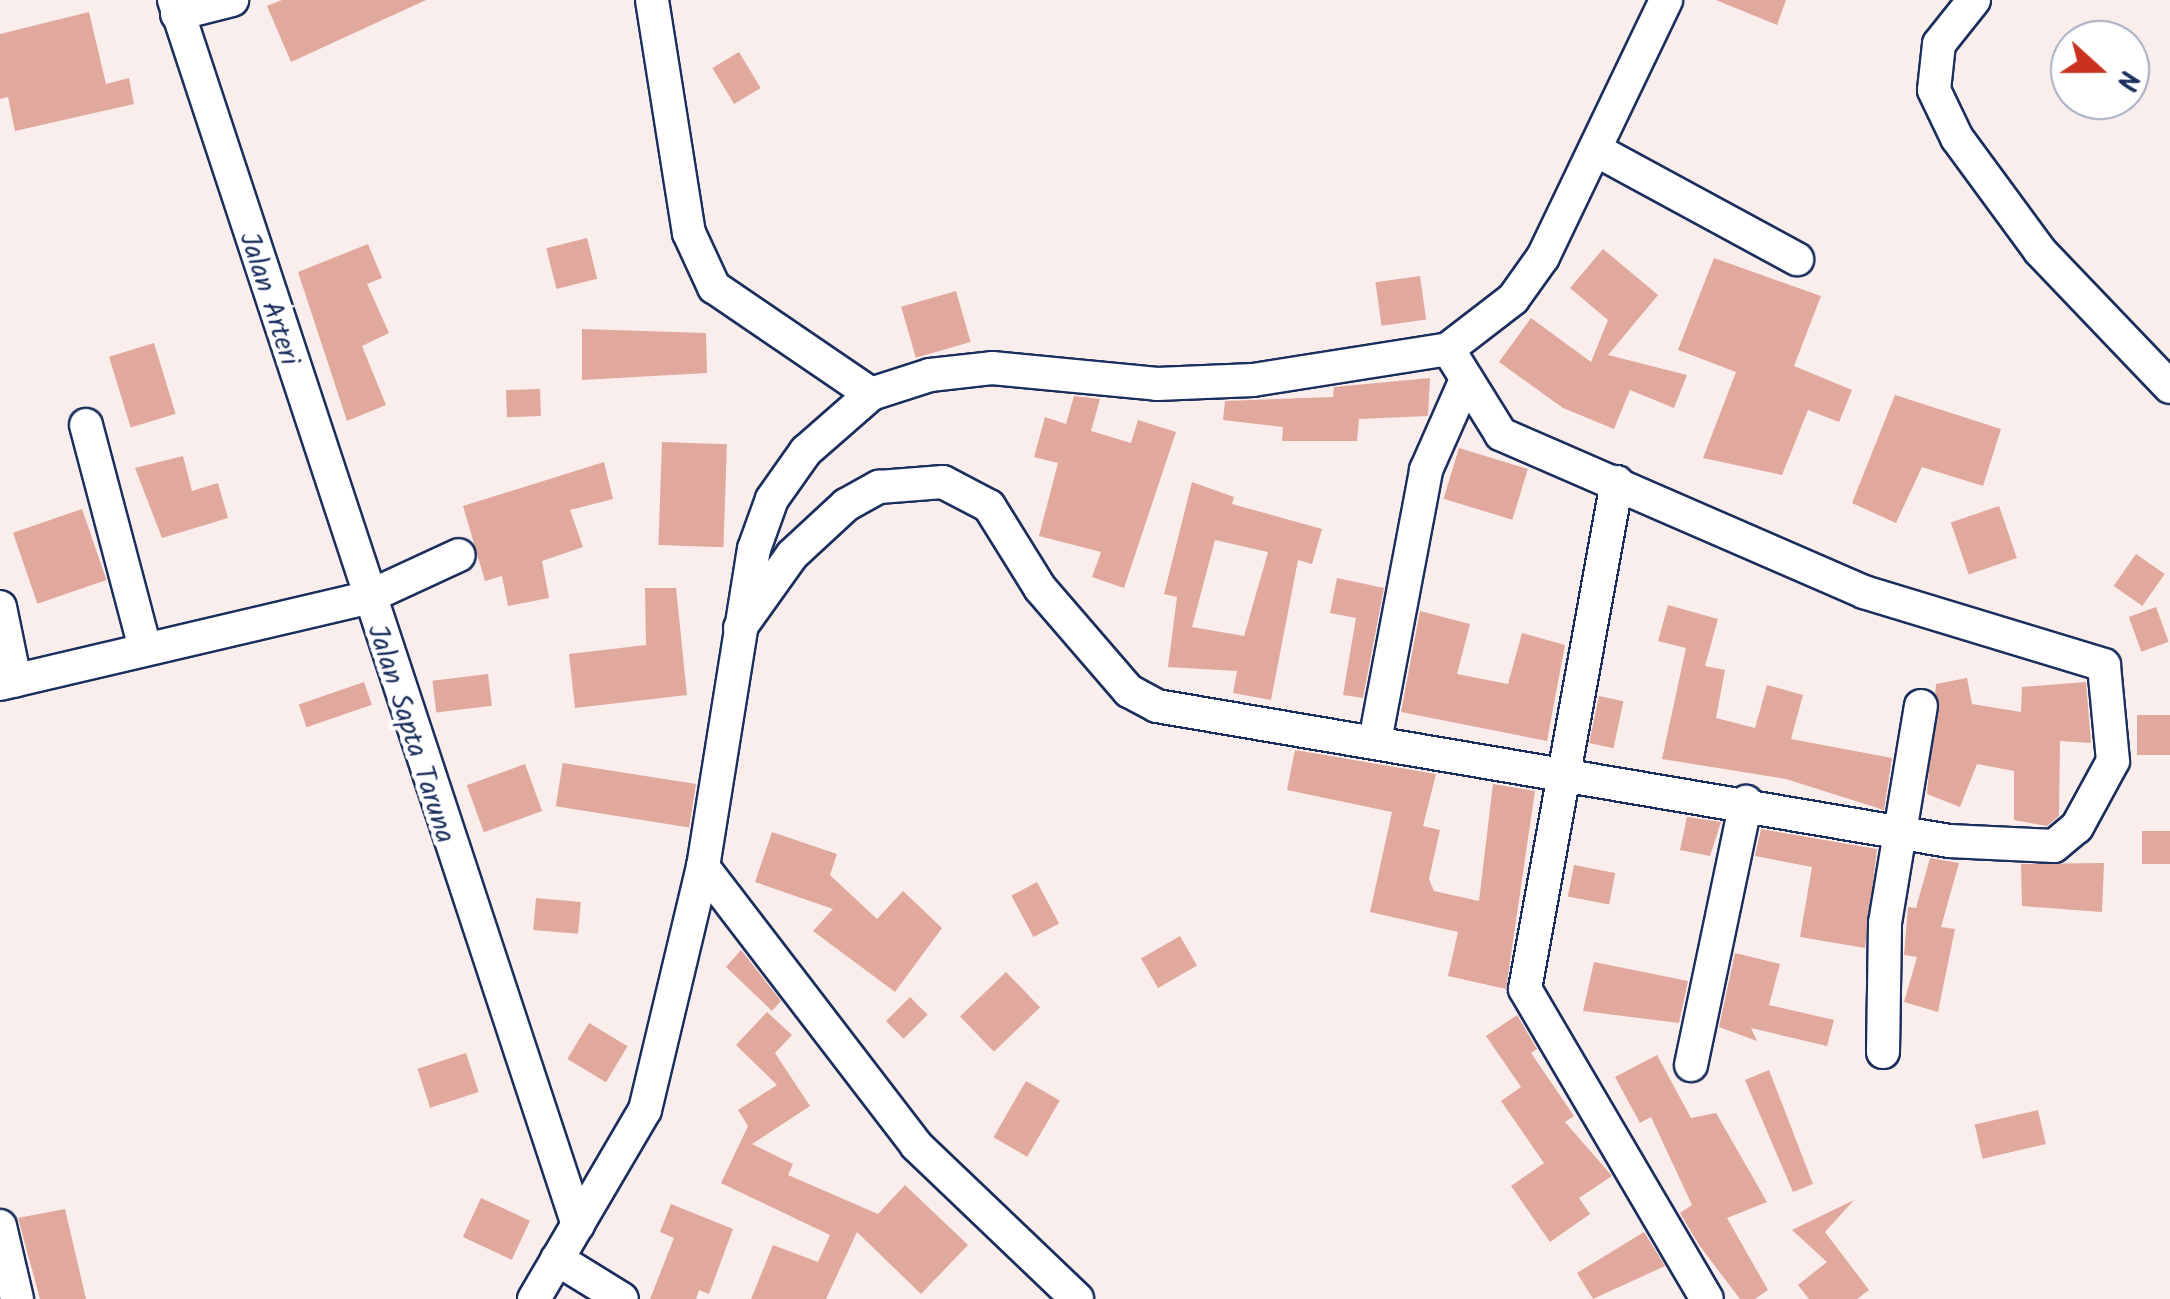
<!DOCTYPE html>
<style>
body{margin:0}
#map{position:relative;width:2170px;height:1299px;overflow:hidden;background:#f9eeec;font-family:Kalam,sans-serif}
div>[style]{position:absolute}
.building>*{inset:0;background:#e1a89e;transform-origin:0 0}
.roads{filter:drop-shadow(2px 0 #1b2f5e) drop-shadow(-2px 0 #1b2f5e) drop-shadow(0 2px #1b2f5e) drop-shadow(0 -2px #1b2f5e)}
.minor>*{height:32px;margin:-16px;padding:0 16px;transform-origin:16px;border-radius:16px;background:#fff}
span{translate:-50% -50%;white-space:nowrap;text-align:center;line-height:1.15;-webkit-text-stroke:9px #fff;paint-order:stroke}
.street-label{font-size:28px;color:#1b2f5e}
.north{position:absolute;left:2050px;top:20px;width:100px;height:100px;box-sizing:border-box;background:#fff;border:2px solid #a4acbf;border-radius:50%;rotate:111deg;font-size:28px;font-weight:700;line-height:40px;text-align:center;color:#1b2f5e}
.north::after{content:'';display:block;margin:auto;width:35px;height:45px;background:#c8321e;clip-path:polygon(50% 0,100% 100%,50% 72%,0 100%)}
</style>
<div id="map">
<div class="building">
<div style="clip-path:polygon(282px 0,426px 0,291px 62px,267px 6px)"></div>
<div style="clip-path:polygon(1716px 0,1786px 0,1777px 25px)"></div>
<div style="clip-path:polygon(89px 12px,106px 84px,129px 78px,134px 104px,15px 131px,8px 97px,0 99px,0 34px)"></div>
<div style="left:739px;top:52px;width:42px;height:31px;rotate:59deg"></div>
<div style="left:587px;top:238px;width:42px;height:42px;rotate:76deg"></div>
<div style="clip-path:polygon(368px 244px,382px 278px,367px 284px,389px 333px,362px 346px,386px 405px,347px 421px,298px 272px)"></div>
<div style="clip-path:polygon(1603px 249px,1658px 295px,1608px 355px,1687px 375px,1674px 408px,1630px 390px,1614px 429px,1563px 408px,1499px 362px,1531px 318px,1591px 362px,1608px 320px,1570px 288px)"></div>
<div style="clip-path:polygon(1714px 258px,1821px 296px,1794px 366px,1852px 390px,1839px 422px,1808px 410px,1782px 475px,1703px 458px,1736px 372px,1678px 350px)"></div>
<div style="left:1420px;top:276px;width:44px;height:45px;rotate:82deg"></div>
<div style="left:956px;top:291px;width:53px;height:57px;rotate:74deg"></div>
<div style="clip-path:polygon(582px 329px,706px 333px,707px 373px,582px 380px)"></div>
<div style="left:154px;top:343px;width:74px;height:47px;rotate:73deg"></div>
<div style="clip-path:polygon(1430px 378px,1428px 416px,1359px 419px,1357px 441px,1282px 441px,1283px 427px,1223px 420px,1225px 401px,1333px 397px,1334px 387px)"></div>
<div style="left:540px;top:389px;width:27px;height:34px;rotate:88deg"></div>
<div style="clip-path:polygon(1895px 395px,2001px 429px,1983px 486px,1922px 467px,1896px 523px,1852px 503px)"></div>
<div style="clip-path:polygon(1074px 396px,1100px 399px,1091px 431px,1131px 443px,1138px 420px,1176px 432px,1124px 588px,1092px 577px,1101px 552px,1039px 536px,1058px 463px,1034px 457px,1045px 417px,1066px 424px)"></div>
<div style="left:662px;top:442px;width:65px;height:103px;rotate:2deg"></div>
<div style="left:1459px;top:448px;width:72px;height:53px;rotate:17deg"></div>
<div style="clip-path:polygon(183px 456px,192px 491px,218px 483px,228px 518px,162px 538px,135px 468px)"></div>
<div style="clip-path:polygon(604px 462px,613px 499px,570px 510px,583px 547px,542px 561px,549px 598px,508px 606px,502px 576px,485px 581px,463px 506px)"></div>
<div style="clip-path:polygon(evenodd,1192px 482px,1234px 497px,1232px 504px,1322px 529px,1312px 564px,1298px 560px,1271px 700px,1233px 693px,1237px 671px,1168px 667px,1177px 597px,1164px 594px,1192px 482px,1215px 540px,1268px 552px,1244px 636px,1192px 627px,1215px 540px)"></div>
<div style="left:1999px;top:506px;width:55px;height:51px;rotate:71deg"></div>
<div style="left:82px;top:509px;width:75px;height:73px;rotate:71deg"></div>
<div style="left:2136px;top:554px;width:35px;height:39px;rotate:35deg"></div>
<div style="clip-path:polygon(1337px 578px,1384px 588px,1363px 698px,1343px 695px,1356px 618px,1330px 613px)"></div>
<div style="clip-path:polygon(645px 588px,676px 588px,687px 695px,575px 708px,569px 654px,646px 645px)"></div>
<div style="clip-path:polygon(1668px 605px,1718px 619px,1705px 666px,1725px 670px,1716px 718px,1755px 728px,1767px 685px,1803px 695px,1791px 739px,1892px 758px,1884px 810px,1786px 779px,1662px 759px,1686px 648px,1658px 641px)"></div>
<div style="left:2156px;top:607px;width:37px;height:29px;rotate:70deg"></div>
<div style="clip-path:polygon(1420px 611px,1470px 624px,1457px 674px,1508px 684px,1522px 633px,1565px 645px,1547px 741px,1401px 712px)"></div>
<div style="left:488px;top:674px;width:32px;height:56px;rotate:83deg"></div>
<div style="clip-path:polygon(1967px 678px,1972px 704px,2021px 712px,2022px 687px,2086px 682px,2091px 743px,2060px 741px,2059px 816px,2047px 826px,2014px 820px,2014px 771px,1977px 764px,1960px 807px,1927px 794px,1936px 684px)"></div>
<div style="left:364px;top:682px;width:24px;height:69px;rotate:71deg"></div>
<div style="left:1599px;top:696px;width:25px;height:48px;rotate:12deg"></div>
<div style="left:2137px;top:715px;width:33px;height:40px"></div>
<div style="clip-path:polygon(1295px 750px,1436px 774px,1423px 826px,1440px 830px,1429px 879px,1434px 891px,1479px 901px,1493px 784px,1535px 791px,1506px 989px,1448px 976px,1458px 932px,1370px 912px,1392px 812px,1287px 790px)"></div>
<div style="left:525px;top:764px;width:50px;height:62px;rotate:70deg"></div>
<div style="left:696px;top:784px;width:44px;height:135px;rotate:99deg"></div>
<div style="clip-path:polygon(1687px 817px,1721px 822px,1710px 856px,1680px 850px)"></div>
<div style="clip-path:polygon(1761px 829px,1877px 849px,1865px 948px,1800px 937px,1812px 867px,1755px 856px)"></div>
<div style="left:2170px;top:831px;width:33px;height:28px;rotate:90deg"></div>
<div style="clip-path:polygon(772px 832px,837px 854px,830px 875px,877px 919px,903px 891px,942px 928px,895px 992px,813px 931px,833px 909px,755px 882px)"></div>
<div style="clip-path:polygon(1930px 858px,1959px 863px,1941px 927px,1955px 929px,1938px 1012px,1904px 1002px,1917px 957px,1904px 955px,1908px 907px,1916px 908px)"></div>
<div style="clip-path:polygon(2104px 863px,2102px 912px,2022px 906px,2021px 864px)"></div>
<div style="left:1574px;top:865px;width:42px;height:32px;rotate:11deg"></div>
<div style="left:1037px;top:882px;width:47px;height:29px;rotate:62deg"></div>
<div style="left:536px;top:898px;width:45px;height:32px;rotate:5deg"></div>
<div style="left:1180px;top:936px;width:34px;height:45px;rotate:60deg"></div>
<div style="clip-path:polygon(741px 950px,781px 1001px,772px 1011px,726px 967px)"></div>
<div style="clip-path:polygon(1735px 953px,1780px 964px,1769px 1005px,1834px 1020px,1827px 1046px,1751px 1028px,1757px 1041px,1719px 1027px)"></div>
<div style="clip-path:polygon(1594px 962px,1688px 981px,1679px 1023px,1583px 1011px)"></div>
<div style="left:1006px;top:972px;width:49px;height:64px;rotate:46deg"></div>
<div style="left:910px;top:997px;width:25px;height:34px;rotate:45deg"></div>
<div style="clip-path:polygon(767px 1012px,792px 1035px,775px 1053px,810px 1106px,752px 1144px,793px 1164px,788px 1175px,878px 1214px,905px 1185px,968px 1245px,921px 1294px,857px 1232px,826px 1299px,751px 1299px,773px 1245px,818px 1262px,830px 1235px,721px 1183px,748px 1126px,738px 1110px,777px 1085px,736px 1045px)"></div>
<div style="clip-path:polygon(1517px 1015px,1537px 1049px,1531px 1053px,1574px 1116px,1565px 1122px,1612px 1176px,1579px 1198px,1590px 1214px,1550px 1242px,1511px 1186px,1544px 1163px,1501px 1101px,1521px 1087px,1486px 1036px)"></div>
<div style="left:589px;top:1023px;width:45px;height:42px;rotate:31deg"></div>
<div style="left:466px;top:1053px;width:41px;height:51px;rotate:72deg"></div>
<div style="clip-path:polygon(1657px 1055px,1691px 1118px,1716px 1113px,1767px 1202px,1727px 1218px,1768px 1290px,1755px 1299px,1740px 1299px,1699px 1245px,1680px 1213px,1692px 1205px,1651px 1117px,1640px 1123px,1615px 1077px)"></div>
<div style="clip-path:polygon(1769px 1070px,1813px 1184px,1793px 1192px,1745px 1080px)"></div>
<div style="left:1026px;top:1081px;width:39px;height:65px;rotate:30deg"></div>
<div style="left:2038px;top:1110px;width:35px;height:65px;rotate:77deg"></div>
<div style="left:481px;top:1198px;width:54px;height:43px;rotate:25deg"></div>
<div style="clip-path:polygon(1854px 1200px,1825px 1232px,1869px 1290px,1857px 1299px,1809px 1299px,1798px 1285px,1827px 1262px,1792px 1230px)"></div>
<div style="clip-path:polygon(671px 1204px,733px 1229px,709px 1294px,699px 1290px,696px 1299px,650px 1299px,674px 1238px,660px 1232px)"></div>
<div style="clip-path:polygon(65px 1209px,86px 1299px,40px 1299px,18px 1218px)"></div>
<div style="clip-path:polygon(1644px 1232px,1665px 1266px,1593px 1299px,1577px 1273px)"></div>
</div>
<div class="roads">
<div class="minor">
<div style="left:174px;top:0;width:1290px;rotate:71.75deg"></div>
<div style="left:652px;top:0;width:236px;rotate:81deg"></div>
<div style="left:689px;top:233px;width:60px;rotate:65.2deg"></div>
<div style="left:714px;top:287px;width:190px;rotate:34.3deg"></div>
<div style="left:1974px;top:0;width:56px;rotate:128.5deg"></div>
<div style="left:1939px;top:44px;width:46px;rotate:96.2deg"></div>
<div style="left:1934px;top:90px;width:53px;rotate:64.4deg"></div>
<div style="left:1957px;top:138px;width:140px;rotate:53.7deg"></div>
<div style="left:2040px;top:251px;width:188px;rotate:46.3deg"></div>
<div style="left:177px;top:14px;width:57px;rotate:-14.3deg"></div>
<div style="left:1596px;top:150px;width:229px;rotate:28.5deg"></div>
<div style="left:86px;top:425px;width:232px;rotate:75.2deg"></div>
<div style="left:1617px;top:482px;width:515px;rotate:100.28deg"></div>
<div style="left:1525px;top:989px;width:359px;rotate:59.6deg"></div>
<div style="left:0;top:607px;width:75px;rotate:78.4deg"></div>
<div style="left:740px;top:628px;width:90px;rotate:-54.5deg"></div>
<div style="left:792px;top:555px;width:74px;rotate:-42.8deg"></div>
<div style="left:846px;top:505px;width:38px;rotate:-29deg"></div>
<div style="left:879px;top:487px;width:64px;rotate:-4.5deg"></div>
<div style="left:943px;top:482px;width:52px;rotate:27.6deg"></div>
<div style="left:989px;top:506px;width:97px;rotate:58.1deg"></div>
<div style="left:1040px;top:588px;width:136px;rotate:49.2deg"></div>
<div style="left:1129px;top:691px;width:32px;rotate:28deg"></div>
<div style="left:1157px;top:706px;width:803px;rotate:9.67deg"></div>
<div style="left:1949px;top:841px;width:105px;rotate:2.7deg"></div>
<div style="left:2054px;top:846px;width:30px;rotate:-40deg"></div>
<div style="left:2077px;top:827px;width:75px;rotate:-61.4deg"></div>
<div style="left:2113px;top:761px;width:96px;rotate:-95.4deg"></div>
<div style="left:2104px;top:665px;width:251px;rotate:-163.1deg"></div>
<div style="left:1864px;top:592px;width:396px;rotate:-156.5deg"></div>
<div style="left:1501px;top:434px;width:100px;rotate:-121.9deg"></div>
<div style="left:0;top:684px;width:376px;rotate:-13.2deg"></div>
<div style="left:366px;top:598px;width:102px;rotate:-24.8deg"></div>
<div style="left:1375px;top:741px;width:276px;rotate:-79.3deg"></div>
<div style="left:1426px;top:470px;width:96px;rotate:-66.1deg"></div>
<div style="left:703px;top:867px;width:350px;rotate:52.5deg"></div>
<div style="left:916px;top:1145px;width:223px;rotate:43.7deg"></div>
<div style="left:1883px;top:1052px;width:129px;rotate:-89.1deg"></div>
<div style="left:1885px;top:923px;width:220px;rotate:-80.6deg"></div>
<div style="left:1691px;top:1065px;width:269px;rotate:-78.2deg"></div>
<div style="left:0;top:1226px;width:75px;rotate:76.9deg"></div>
<div style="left:557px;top:1259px;width:76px;rotate:31.6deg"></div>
<div style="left:534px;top:1299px;width:219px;rotate:-59.6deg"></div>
<div style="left:645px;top:1110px;width:250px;rotate:-76.6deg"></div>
<div style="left:703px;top:867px;width:322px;rotate:-80.9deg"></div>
<div style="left:754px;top:549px;width:53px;rotate:-70.2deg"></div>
<div style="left:772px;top:499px;width:59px;rotate:-54.7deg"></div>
<div style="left:806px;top:451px;width:86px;rotate:-41.2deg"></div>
<div style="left:871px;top:394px;width:62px;rotate:-17.9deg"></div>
<div style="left:930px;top:375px;width:62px;rotate:-6.4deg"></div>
<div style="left:992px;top:368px;width:166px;rotate:5.5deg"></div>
<div style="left:1157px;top:384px;width:96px;rotate:-2.4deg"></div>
<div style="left:1253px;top:380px;width:197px;rotate:-9deg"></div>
<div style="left:1448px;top:349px;width:82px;rotate:-37.6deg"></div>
<div style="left:1513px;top:299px;width:52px;rotate:-54.5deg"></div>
<div style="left:1543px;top:257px;width:285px;rotate:-64.4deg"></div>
</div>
</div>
<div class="street-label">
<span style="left:268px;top:299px;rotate:72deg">Jalan Arteri</span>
<span style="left:410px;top:734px;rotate:72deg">Jalan Sapta Taruna</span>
</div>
<div class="north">N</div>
</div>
